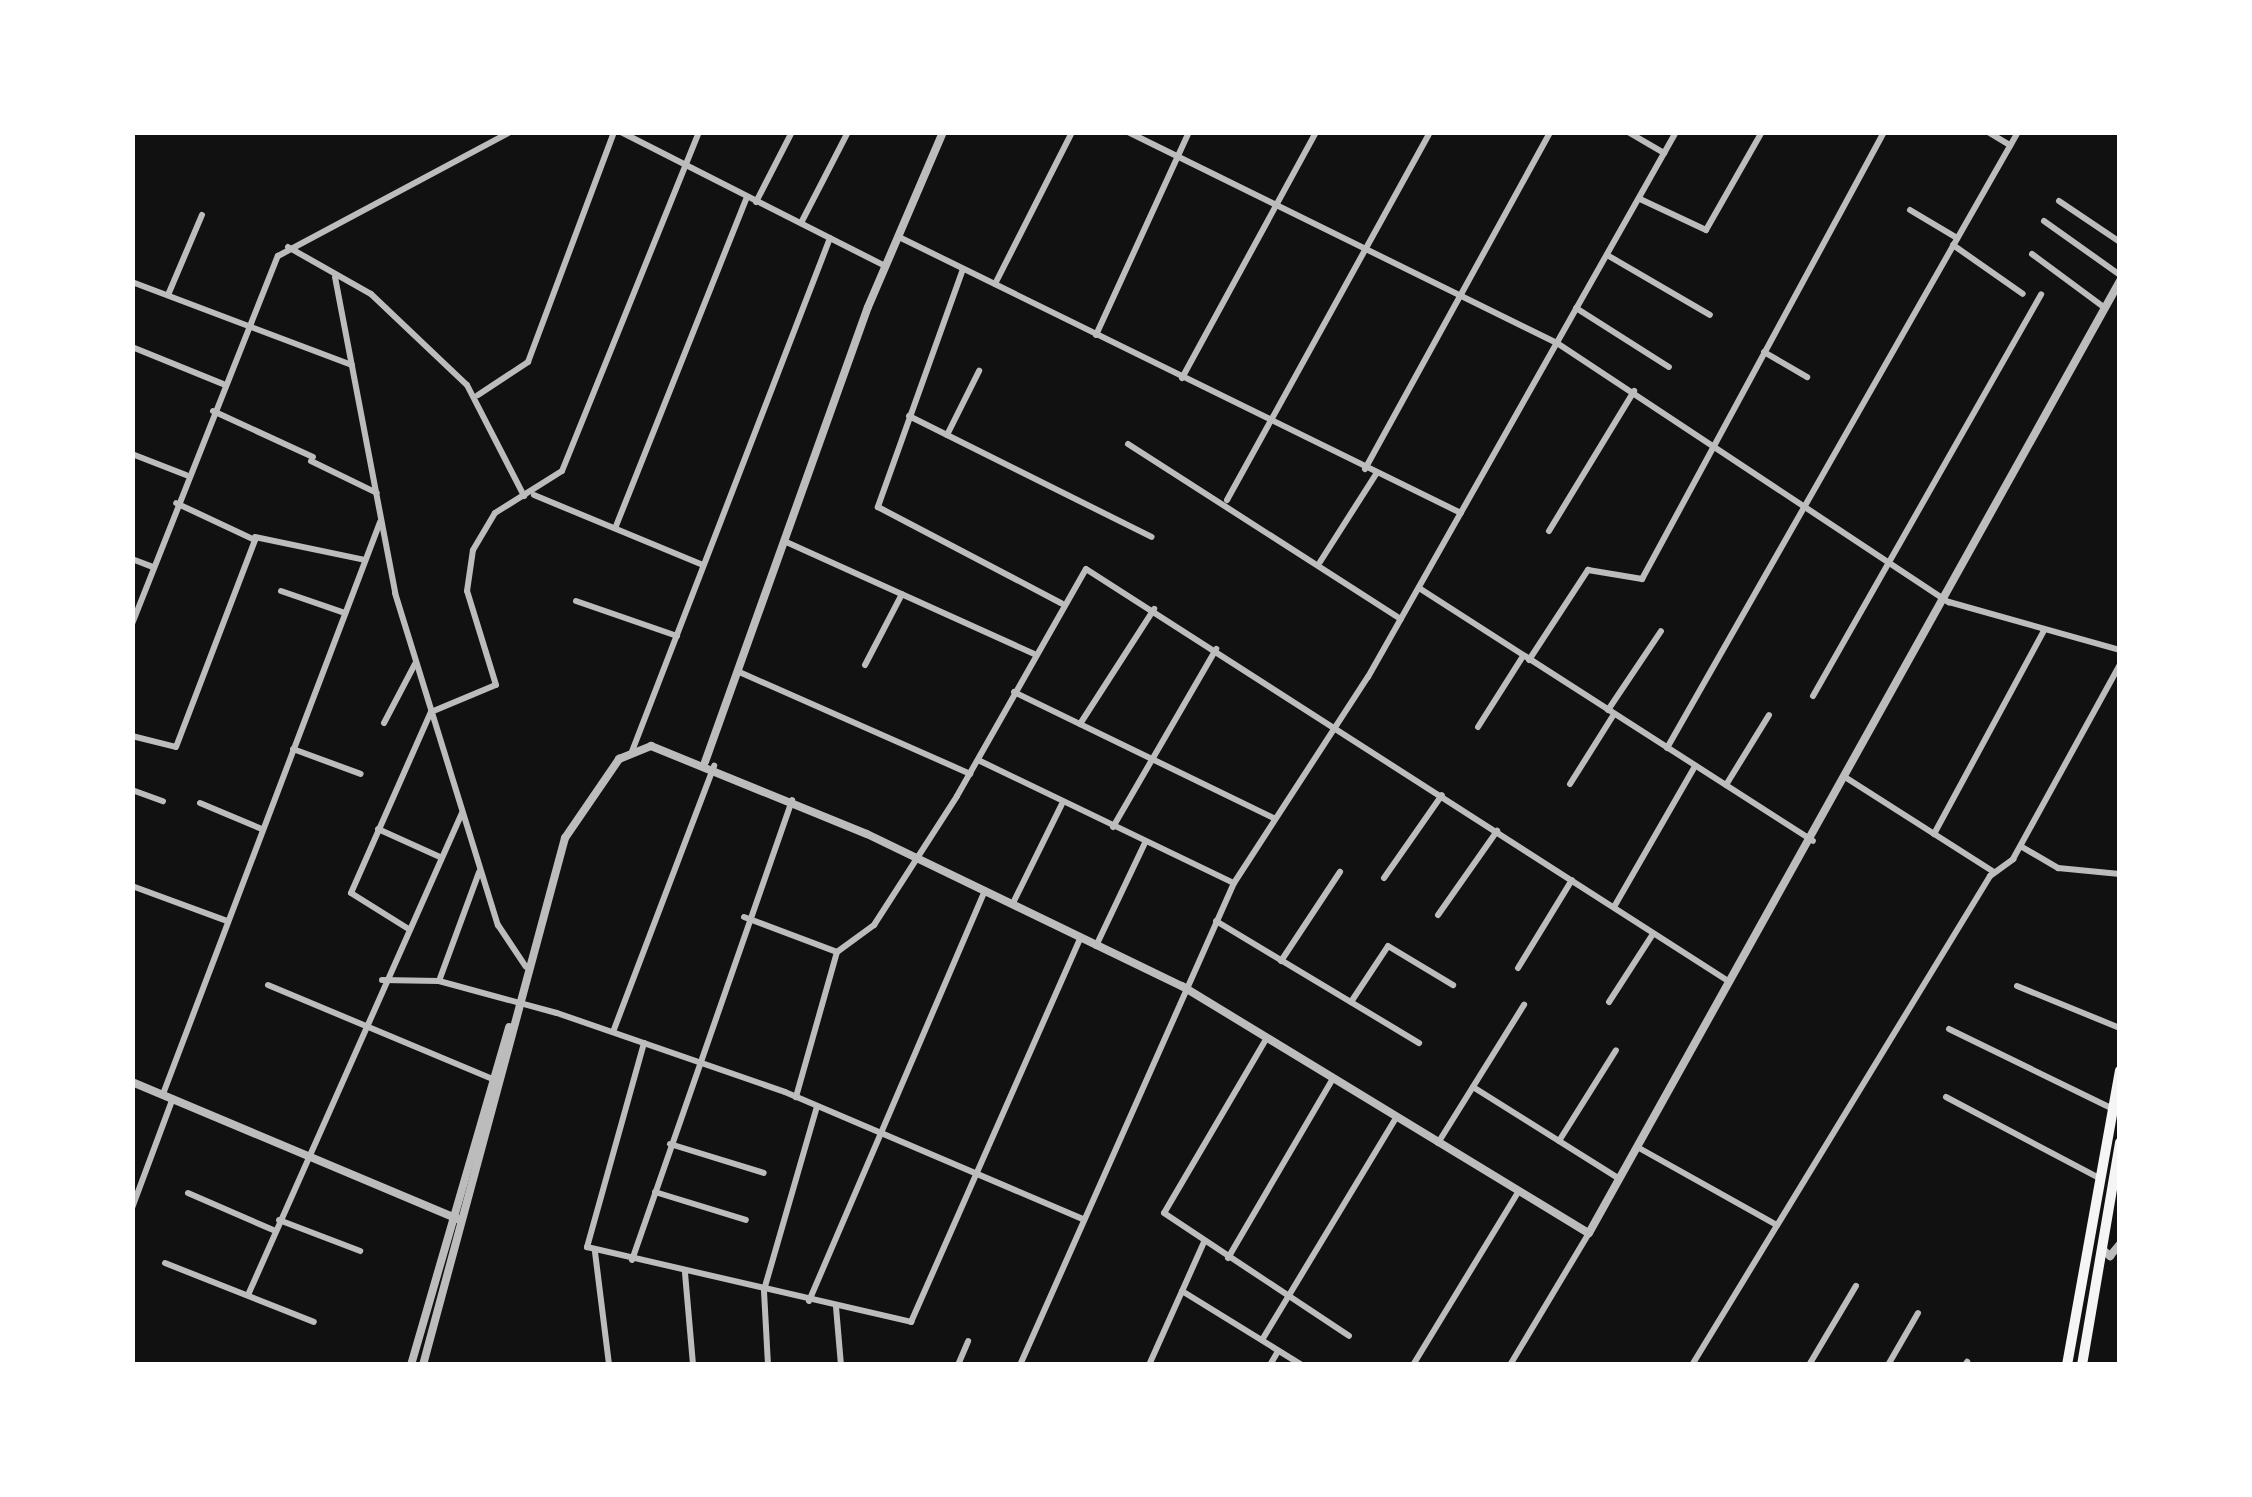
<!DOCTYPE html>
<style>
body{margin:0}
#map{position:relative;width:2252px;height:1497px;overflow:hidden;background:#111;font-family:"Varela Round",sans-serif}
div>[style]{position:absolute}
.minor>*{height:6px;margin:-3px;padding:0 3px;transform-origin:3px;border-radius:3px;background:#bcbcbc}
.tertiary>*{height:8px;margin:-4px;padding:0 4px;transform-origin:4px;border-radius:4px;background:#bcbcbc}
.trunk>*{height:10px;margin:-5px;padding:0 5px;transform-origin:5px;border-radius:5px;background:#f5f5f5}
span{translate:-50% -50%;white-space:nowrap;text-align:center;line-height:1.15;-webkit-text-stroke:9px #fff;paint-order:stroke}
.frame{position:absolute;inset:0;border:135px solid #fff;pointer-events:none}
</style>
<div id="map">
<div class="minor">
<div style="left:621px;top:132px;width:296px;rotate:26.9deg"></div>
<div style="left:1128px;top:132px;width:478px;rotate:26.2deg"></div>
<div style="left:1557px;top:343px;width:470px;rotate:33.5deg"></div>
<div style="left:1949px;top:602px;width:178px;rotate:15.7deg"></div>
<div style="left:1628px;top:132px;width:42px;rotate:30.3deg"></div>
<div style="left:1988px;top:132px;width:26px;rotate:31deg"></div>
<div style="left:1640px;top:199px;width:73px;rotate:25.2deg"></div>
<div style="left:1706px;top:230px;width:113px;rotate:-60.3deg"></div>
<div style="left:2059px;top:201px;width:73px;rotate:33.9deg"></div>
<div style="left:756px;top:202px;width:79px;rotate:-62.8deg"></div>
<div style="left:1910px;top:210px;width:55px;rotate:30.8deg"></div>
<div style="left:2044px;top:221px;width:93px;rotate:35.4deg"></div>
<div style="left:801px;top:223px;width:102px;rotate:-62.7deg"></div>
<div style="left:899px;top:237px;width:626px;rotate:26.16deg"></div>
<div style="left:1953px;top:245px;width:85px;rotate:35deg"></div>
<div style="left:288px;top:247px;width:95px;rotate:29.5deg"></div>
<div style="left:371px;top:294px;width:132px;rotate:43.5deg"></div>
<div style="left:467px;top:385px;width:125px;rotate:62.8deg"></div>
<div style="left:2032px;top:254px;width:91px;rotate:36.5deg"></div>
<div style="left:1607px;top:255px;width:119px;rotate:30.2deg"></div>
<div style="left:963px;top:269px;width:253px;rotate:109.7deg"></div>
<div style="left:878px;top:507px;width:207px;rotate:27.7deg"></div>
<div style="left:335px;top:277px;width:322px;rotate:79.2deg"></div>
<div style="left:395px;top:593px;width:348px;rotate:72.8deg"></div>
<div style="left:498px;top:925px;width:50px;rotate:56.3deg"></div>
<div style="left:132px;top:282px;width:235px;rotate:20.7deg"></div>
<div style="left:995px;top:284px;width:170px;rotate:-63.1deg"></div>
<div style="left:168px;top:295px;width:87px;rotate:-67deg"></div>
<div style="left:1576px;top:308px;width:110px;rotate:32.4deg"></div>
<div style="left:1096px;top:335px;width:223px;rotate:-65.4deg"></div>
<div style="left:132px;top:347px;width:98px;rotate:22.1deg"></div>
<div style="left:1764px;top:352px;width:50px;rotate:30.2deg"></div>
<div style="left:1182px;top:378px;width:280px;rotate:-61.4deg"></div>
<div style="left:478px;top:395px;width:60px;rotate:-33.4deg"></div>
<div style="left:528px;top:362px;width:246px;rotate:-69.5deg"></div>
<div style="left:213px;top:411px;width:110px;rotate:24.7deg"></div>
<div style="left:909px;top:416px;width:271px;rotate:26.5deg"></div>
<div style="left:947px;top:435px;width:72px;rotate:-63.4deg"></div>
<div style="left:1128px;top:444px;width:324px;rotate:32.7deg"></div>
<div style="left:132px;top:454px;width:58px;rotate:21.3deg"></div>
<div style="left:311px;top:461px;width:73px;rotate:25.9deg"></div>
<div style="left:1365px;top:469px;width:384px;rotate:-61.2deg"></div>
<div style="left:534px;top:495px;width:183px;rotate:22.5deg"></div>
<div style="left:1227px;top:500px;width:420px;rotate:-61.1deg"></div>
<div style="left:616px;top:526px;width:354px;rotate:-68.3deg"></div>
<div style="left:1549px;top:531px;width:164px;rotate:-58.7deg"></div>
<div style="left:255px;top:537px;width:112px;rotate:11.8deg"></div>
<div style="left:784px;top:541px;width:274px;rotate:24.3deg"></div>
<div style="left:132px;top:559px;width:22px;rotate:21deg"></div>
<div style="left:1320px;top:562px;width:104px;rotate:-57.5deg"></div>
<div style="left:1419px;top:588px;width:468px;rotate:32.7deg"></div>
<div style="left:281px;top:591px;width:68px;rotate:19deg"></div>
<div style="left:576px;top:601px;width:107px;rotate:19.1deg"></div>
<div style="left:132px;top:624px;width:396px;rotate:-68.4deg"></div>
<div style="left:278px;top:256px;width:263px;rotate:-28.1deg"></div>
<div style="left:1529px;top:660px;width:108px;rotate:-56.8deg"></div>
<div style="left:1588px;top:570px;width:55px;rotate:9.5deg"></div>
<div style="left:1642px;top:579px;width:508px;rotate:-61.57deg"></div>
<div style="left:865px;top:665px;width:80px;rotate:-62.5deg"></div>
<div style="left:737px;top:671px;width:255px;rotate:23.8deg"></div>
<div style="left:1014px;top:692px;width:290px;rotate:25.9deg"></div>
<div style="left:1813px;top:696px;width:462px;rotate:-60.4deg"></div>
<div style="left:1608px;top:710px;width:95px;rotate:-56.1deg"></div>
<div style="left:384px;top:723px;width:67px;rotate:-62.3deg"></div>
<div style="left:1080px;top:724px;width:137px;rotate:-57.2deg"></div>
<div style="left:1478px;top:727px;width:84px;rotate:-57.6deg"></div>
<div style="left:132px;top:736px;width:45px;rotate:14deg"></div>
<div style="left:176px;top:747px;width:222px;rotate:-69.1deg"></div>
<div style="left:255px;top:540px;width:87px;rotate:-154.9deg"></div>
<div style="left:1667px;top:748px;width:709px;rotate:-60.33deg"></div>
<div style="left:293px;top:749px;width:72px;rotate:20.2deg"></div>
<div style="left:631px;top:754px;width:553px;rotate:-68.91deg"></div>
<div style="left:978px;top:760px;width:284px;rotate:25.7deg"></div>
<div style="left:1848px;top:779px;width:173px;rotate:32.5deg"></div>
<div style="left:1570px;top:784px;width:83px;rotate:-57.8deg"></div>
<div style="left:1726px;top:785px;width:82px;rotate:-58.4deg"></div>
<div style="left:132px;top:790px;width:33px;rotate:20deg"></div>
<div style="left:200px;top:803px;width:67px;rotate:22.8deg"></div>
<div style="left:1113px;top:827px;width:206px;rotate:-59.9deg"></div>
<div style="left:378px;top:829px;width:68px;rotate:24.3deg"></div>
<div style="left:1934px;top:834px;width:230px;rotate:-61.6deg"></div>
<div style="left:2022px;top:847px;width:42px;rotate:30.3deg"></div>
<div style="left:2058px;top:868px;width:62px;rotate:5.5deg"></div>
<div style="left:1384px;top:878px;width:101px;rotate:-55.1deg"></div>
<div style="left:132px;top:886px;width:101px;rotate:20.2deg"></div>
<div style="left:1013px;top:903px;width:110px;rotate:-63.7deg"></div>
<div style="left:1614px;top:907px;width:163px;rotate:-60.1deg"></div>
<div style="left:1438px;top:915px;width:103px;rotate:-54.9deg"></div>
<div style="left:744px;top:917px;width:99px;rotate:20.6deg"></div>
<div style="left:837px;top:952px;width:151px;rotate:105.8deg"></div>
<div style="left:1216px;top:921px;width:237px;rotate:31deg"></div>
<div style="left:407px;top:928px;width:66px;rotate:-148deg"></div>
<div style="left:351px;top:893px;width:198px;rotate:-66.2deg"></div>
<div style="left:431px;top:712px;width:70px;rotate:-22.6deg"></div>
<div style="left:496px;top:685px;width:98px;rotate:-107.1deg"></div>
<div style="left:467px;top:591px;width:41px;rotate:-81.7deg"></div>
<div style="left:473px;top:550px;width:43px;rotate:-59.3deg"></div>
<div style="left:495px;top:513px;width:79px;rotate:-32.1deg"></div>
<div style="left:562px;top:471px;width:366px;rotate:-68deg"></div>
<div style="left:1096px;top:946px;width:114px;rotate:-64.6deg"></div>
<div style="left:837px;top:952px;width:46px;rotate:-36.1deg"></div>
<div style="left:874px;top:925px;width:153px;rotate:-57.2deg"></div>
<div style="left:957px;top:796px;width:261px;rotate:-60.4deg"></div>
<div style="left:1086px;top:569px;width:763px;rotate:32.69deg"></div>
<div style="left:1281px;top:961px;width:107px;rotate:-56.5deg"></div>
<div style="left:1518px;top:968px;width:103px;rotate:-58.5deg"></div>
<div style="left:382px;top:980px;width:57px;rotate:1deg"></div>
<div style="left:439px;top:981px;width:122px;rotate:15.2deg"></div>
<div style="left:557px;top:1013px;width:241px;rotate:19.1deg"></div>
<div style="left:785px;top:1092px;width:324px;rotate:23.1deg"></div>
<div style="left:439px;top:981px;width:116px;rotate:-69.8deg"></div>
<div style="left:268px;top:985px;width:246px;rotate:22.7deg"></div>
<div style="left:2017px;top:986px;width:111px;rotate:22.2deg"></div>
<div style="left:1351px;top:1002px;width:67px;rotate:-56.5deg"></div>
<div style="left:1388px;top:946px;width:76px;rotate:31deg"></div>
<div style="left:1609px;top:1002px;width:81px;rotate:-57.1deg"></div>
<div style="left:1949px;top:1029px;width:182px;rotate:26deg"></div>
<div style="left:613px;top:1032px;width:285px;rotate:-69.2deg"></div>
<div style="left:1265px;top:1041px;width:199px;rotate:120.4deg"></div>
<div style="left:1164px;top:1213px;width:222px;rotate:33.6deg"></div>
<div style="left:644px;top:1043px;width:212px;rotate:105.6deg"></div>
<div style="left:587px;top:1247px;width:333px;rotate:13deg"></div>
<div style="left:911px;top:1322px;width:420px;rotate:-66.2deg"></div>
<div style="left:1473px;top:1087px;width:171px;rotate:32.1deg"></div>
<div style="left:163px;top:1094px;width:612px;rotate:-69.22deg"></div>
<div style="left:1946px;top:1097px;width:173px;rotate:27.9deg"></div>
<div style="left:1559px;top:1141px;width:107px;rotate:-57.9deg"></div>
<div style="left:1438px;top:1143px;width:163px;rotate:-58.1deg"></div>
<div style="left:670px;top:1144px;width:98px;rotate:17.1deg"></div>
<div style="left:1639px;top:1148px;width:158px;rotate:29.2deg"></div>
<div style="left:655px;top:1192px;width:95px;rotate:17.1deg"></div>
<div style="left:188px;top:1193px;width:93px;rotate:23.5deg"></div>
<div style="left:132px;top:1208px;width:117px;rotate:-69.6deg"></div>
<div style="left:279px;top:1220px;width:87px;rotate:20.9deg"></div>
<div style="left:595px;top:1252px;width:114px;rotate:82.9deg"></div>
<div style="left:1228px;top:1258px;width:206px;rotate:-59.7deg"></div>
<div style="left:632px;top:1260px;width:487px;rotate:-70.8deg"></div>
<div style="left:165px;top:1263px;width:160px;rotate:21.6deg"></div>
<div style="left:685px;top:1273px;width:92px;rotate:85deg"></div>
<div style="left:1182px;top:1291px;width:141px;rotate:31.7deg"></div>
<div style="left:248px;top:1295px;width:527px;rotate:-66.06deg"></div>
<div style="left:809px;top:1301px;width:447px;rotate:-66.8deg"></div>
<div style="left:836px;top:1307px;width:58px;rotate:85.1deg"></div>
<div style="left:1262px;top:1340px;width:259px;rotate:-58.9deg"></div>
<div style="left:768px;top:1365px;width:75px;rotate:-93.1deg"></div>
<div style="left:764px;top:1290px;width:191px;rotate:-73.9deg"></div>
<div style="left:958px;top:1365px;width:26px;rotate:-67deg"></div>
<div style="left:1020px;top:1365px;width:527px;rotate:-66.06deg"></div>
<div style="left:1234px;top:883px;width:246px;rotate:-57deg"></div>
<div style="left:1368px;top:677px;width:626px;rotate:-60.53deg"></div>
<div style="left:1149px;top:1365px;width:135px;rotate:-65.9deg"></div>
<div style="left:1270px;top:1365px;width:16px;rotate:-60deg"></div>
<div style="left:1413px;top:1365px;width:204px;rotate:-58.7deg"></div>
<div style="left:1510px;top:1365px;width:154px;rotate:-59.1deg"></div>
<div style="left:1692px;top:1365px;width:573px;rotate:-58.64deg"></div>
<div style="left:1990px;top:876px;width:29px;rotate:-36deg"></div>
<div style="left:2013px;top:859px;width:222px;rotate:-61.2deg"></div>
<div style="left:1809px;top:1365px;width:92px;rotate:-59.3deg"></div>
<div style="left:1888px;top:1365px;width:60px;rotate:-60deg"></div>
<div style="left:1965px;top:1365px;width:4px;rotate:-56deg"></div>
</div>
<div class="tertiary">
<div style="left:705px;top:762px;width:483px;rotate:-70.3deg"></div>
<div style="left:868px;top:307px;width:190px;rotate:-66.8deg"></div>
<div style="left:132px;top:1082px;width:356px;rotate:22.8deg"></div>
<div style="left:2102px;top:1249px;width:11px;rotate:41deg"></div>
<div style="left:2110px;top:1256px;width:16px;rotate:-50deg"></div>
<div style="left:411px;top:1365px;width:352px;rotate:-73.8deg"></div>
<div style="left:423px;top:1365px;width:546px;rotate:-74.92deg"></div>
<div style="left:565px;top:838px;width:96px;rotate:-55.6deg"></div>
<div style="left:619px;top:759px;width:35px;rotate:-22deg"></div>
<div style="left:651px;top:746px;width:233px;rotate:22.2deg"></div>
<div style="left:867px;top:834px;width:350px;rotate:25.8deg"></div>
<div style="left:1182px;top:986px;width:476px;rotate:31.3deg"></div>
<div style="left:1589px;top:1233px;width:1090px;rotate:-60.85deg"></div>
</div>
<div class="trunk">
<div style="left:2067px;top:1365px;width:299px;rotate:-79.8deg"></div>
<div style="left:2082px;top:1365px;width:226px;rotate:-80.3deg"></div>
</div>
<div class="frame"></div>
</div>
